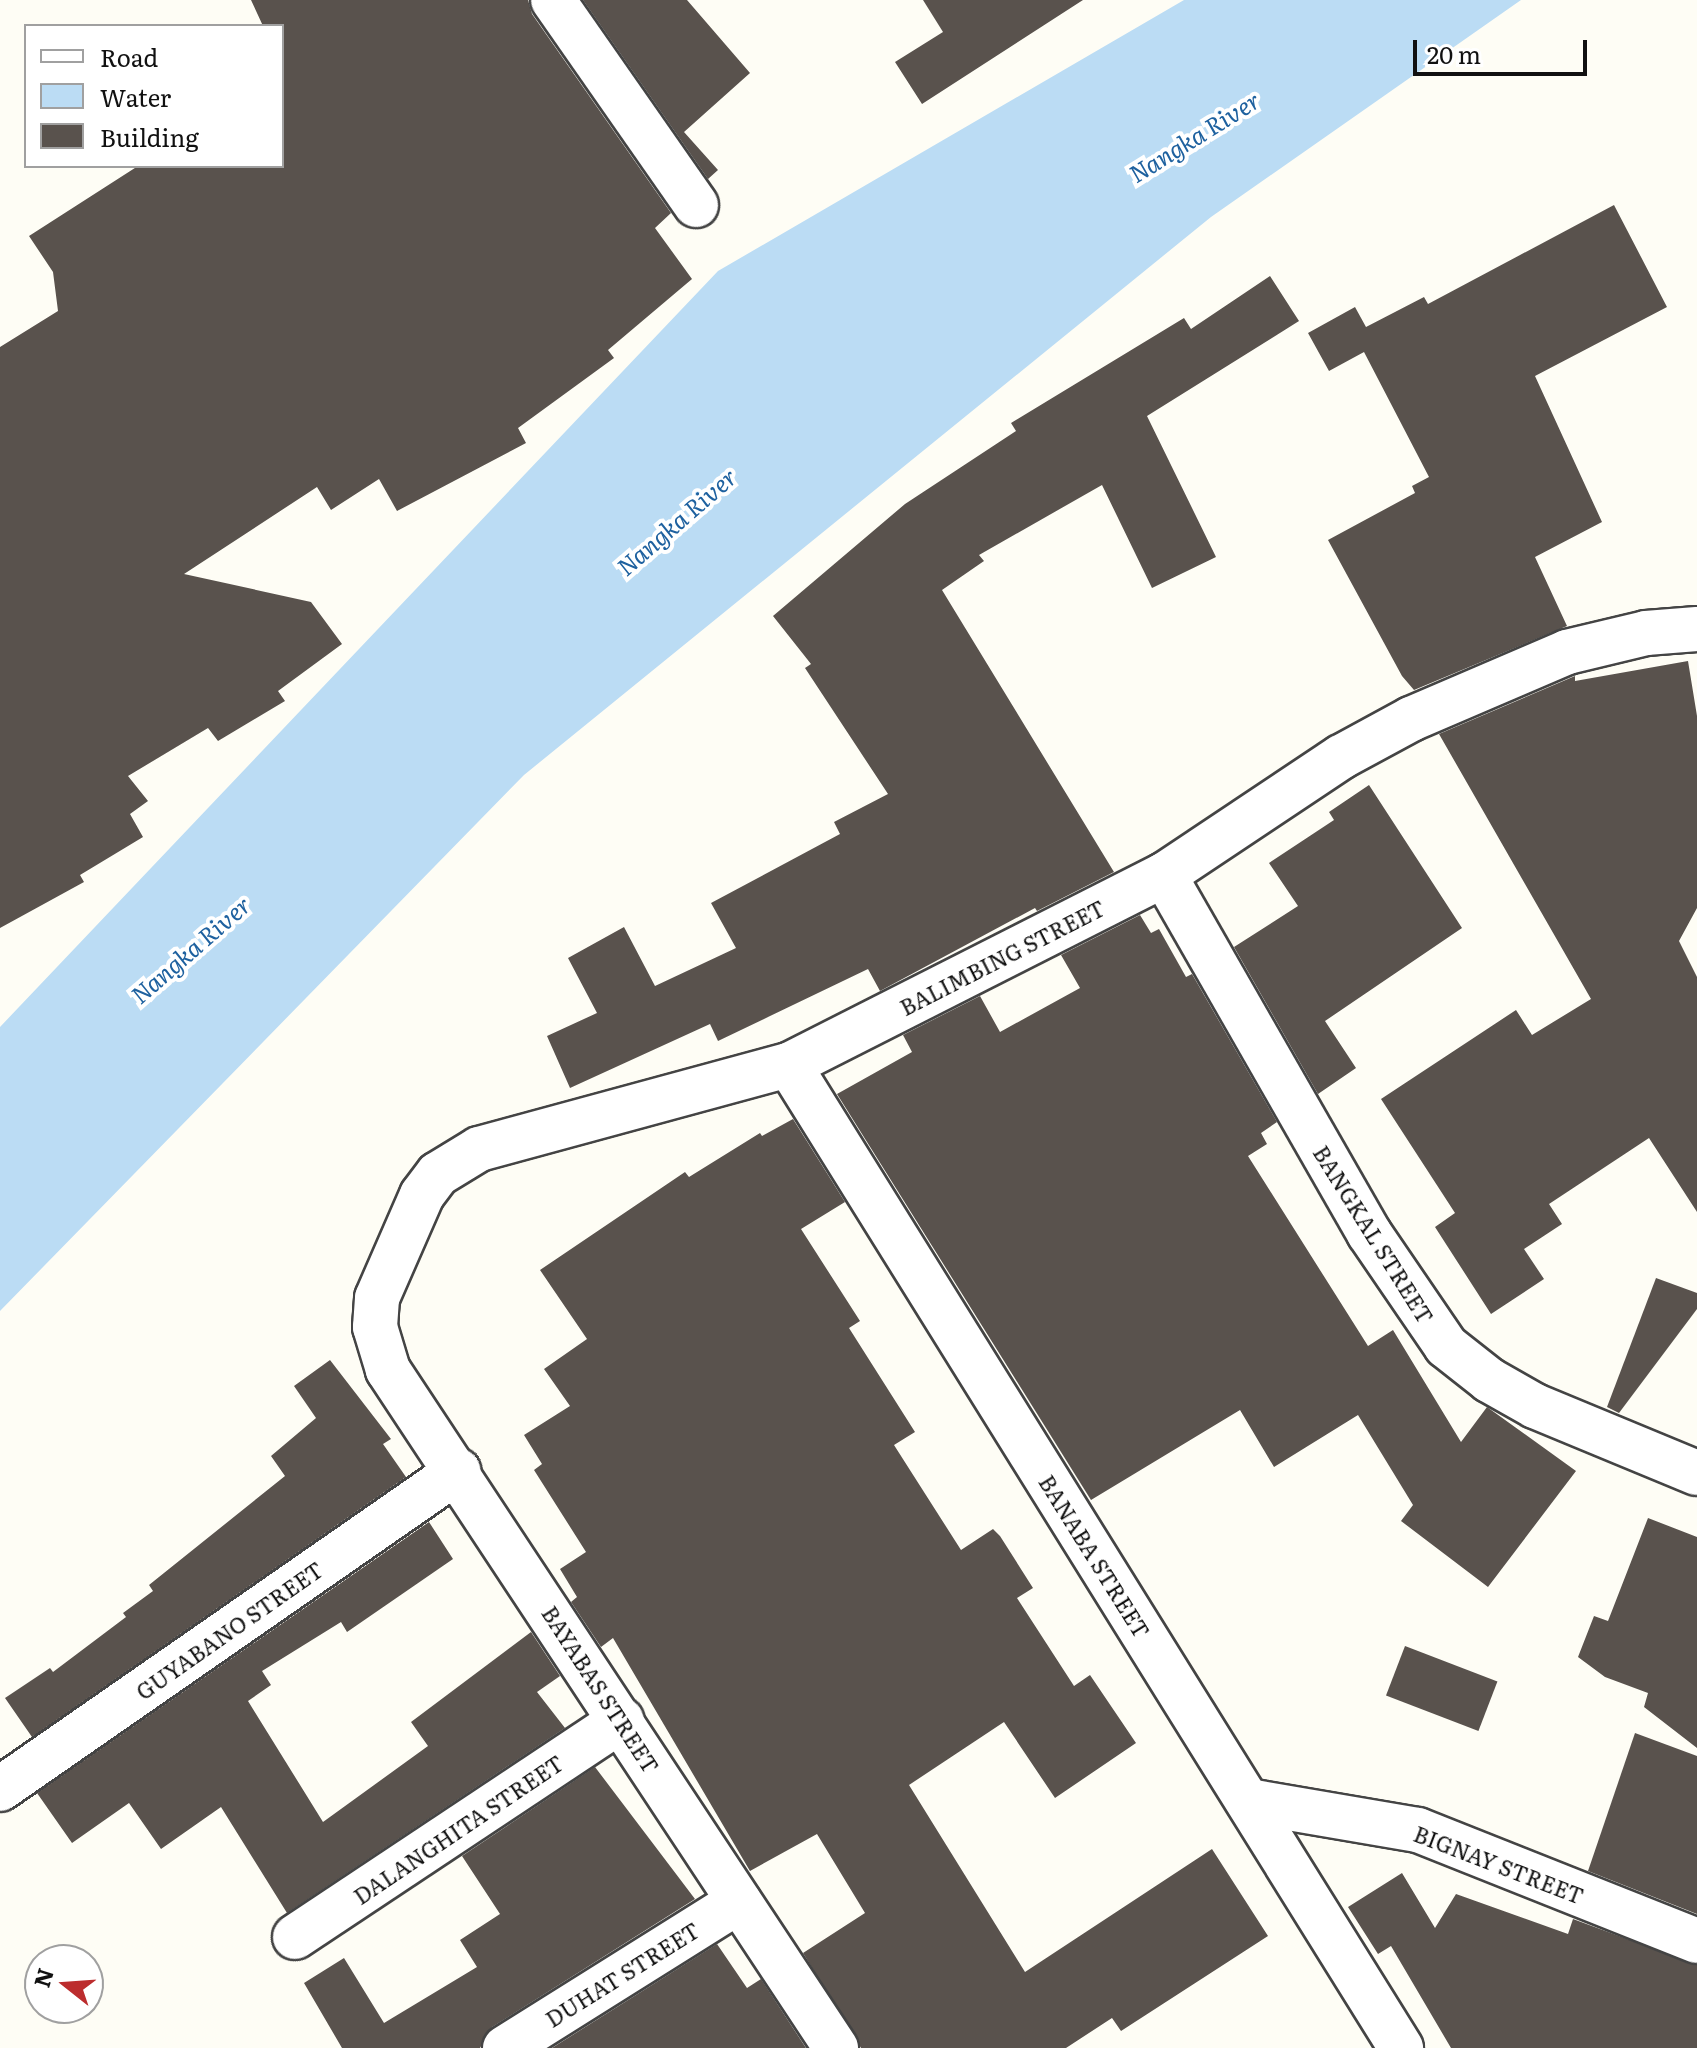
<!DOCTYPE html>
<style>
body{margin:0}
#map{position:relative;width:1697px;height:2048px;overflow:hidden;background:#fefdf5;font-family:Literata,serif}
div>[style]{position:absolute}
.water>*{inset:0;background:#bbdcf4}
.building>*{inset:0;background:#59524d;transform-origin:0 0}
.roads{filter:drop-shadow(2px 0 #444) drop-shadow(-2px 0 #444) drop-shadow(0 2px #444) drop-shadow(0 -2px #444)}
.minor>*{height:44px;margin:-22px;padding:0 22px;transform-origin:22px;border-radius:22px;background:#fff}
span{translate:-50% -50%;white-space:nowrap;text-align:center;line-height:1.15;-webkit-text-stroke:8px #fff;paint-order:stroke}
.street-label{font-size:22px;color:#111}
.water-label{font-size:24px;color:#1e619f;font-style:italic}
.legend{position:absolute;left:24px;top:24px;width:260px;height:144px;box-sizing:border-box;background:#fff;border:2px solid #a0a0a0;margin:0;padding:10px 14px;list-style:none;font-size:24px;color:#111}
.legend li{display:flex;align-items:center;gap:16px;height:40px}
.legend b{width:40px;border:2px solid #a0a0a0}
.north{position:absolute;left:24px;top:1944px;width:80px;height:80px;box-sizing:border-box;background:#fff;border:2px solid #a0a0a0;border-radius:50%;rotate:287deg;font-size:22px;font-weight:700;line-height:32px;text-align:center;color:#111}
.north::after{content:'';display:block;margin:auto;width:28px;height:36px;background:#bc2d2e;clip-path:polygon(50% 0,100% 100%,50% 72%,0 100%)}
.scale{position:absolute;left:1413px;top:40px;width:174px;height:36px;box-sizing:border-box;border:4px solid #111;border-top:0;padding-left:10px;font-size:24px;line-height:28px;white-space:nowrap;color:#111;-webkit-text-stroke:6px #fff;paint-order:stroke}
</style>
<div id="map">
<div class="water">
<div style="clip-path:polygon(1184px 0,1521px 0,1211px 217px,524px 775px,0 1311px,0 1027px,718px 271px)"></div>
</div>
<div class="building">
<div style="clip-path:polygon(251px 0,528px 0,532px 14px,671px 213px,655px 228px,692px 279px,608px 350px,614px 358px,518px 428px,526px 443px,397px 511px,379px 479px,331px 510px,317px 487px,184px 574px,311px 602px,342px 644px,278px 691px,285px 701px,218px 741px,208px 728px,128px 776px,148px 801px,130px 814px,143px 837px,80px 875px,84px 882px,0 928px,0 347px,58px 311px,53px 272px,29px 236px,138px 166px,282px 166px,282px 26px,263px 26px)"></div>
<div style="clip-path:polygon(583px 0,687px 0,750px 73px,684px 132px,718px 170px,708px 179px)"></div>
<div style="clip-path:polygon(923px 0,1083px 0,922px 104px,895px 62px,943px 32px)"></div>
<div style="clip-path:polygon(1614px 205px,1667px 307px,1535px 376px,1602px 522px,1535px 557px,1567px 626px,1414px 690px,1402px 676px,1328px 540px,1415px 493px,1412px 486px,1429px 477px,1364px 352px,1329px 371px,1308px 333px,1355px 307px,1366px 327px,1424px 297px,1428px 304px)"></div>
<div style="clip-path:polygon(1270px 276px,1299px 321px,1147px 416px,1216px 557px,1152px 588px,1102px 485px,979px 555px,984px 561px,942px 590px,1114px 872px,1037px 911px,1035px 908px,880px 991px,868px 969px,718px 1041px,710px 1024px,570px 1088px,547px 1036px,597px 1013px,568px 958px,624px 927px,655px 986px,736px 948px,711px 903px,840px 834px,834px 822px,888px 794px,805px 668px,811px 664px,773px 616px,905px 504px,1016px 431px,1011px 423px,1184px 318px,1191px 329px)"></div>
<div style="clip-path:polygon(1688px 661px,1697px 716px,1697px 908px,1679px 941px,1697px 977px,1697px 1212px,1649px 1138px,1549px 1204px,1562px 1224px,1524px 1249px,1544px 1279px,1491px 1314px,1435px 1227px,1455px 1213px,1381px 1099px,1516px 1010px,1532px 1035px,1591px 999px,1439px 734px,1575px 676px,1575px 681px)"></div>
<div style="clip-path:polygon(1369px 785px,1462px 928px,1325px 1021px,1356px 1068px,1318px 1094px,1234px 947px,1298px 906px,1269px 863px,1334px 820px,1329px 812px)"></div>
<div style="clip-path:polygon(1140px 915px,1151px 933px,1159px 929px,1186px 977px,1192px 974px,1277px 1122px,1261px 1133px,1267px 1144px,1248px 1156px,1368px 1346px,1393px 1330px,1461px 1442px,1487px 1407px,1576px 1471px,1488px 1587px,1401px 1521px,1413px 1505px,1358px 1415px,1274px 1467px,1240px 1410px,1091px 1500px,837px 1094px,912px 1052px,903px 1035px,980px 996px,1000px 1032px,1080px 988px,1061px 955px)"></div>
<div style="clip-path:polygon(793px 1119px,845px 1202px,801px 1229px,860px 1321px,849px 1328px,915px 1432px,894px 1445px,961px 1550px,993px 1529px,1000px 1536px,1033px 1588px,1017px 1598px,1074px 1686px,1090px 1675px,1136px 1743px,1055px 1798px,1004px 1722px,909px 1785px,1025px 1972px,1212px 1849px,1268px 1936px,1121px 2031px,1112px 2018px,1066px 2048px,861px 2048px,803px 1953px,865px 1913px,817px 1834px,750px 1871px,613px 1638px,601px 1647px,571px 1602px,577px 1597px,560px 1569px,586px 1552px,534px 1470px,542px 1464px,524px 1435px,570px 1406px,544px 1369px,587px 1339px,540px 1270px,685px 1172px,689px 1177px,760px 1133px,762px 1136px)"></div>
<div style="clip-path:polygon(1656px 1278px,1697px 1293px,1697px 1309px,1619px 1413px,1607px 1407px)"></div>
<div style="clip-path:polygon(330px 1360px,391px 1439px,383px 1444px,406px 1477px,32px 1737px,5px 1698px,50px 1668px,53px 1672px,126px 1617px,123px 1613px,153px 1591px,149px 1585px,285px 1476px,271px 1456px,316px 1418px,294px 1386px)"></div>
<div style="clip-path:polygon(1648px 1518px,1697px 1537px,1697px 1748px,1644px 1707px,1648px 1693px,1605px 1677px,1578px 1657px,1594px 1616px,1608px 1621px)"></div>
<div style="clip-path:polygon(429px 1522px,453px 1559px,347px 1632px,341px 1622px,262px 1671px,271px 1685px,248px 1701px,323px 1822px,428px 1746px,411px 1722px,531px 1632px,560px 1676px,537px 1692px,565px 1728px,287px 1913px,221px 1807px,161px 1849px,129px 1803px,72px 1843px,37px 1793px)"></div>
<div style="left:1405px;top:1646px;width:99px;height:53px;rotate:21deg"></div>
<div style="clip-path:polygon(1635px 1733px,1697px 1756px,1697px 1914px,1588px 1871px)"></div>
<div style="clip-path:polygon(595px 1767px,695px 1899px,492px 2027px,480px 2048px,342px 2048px,304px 1983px,344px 1958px,384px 2023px,477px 1967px,460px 1940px,500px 1914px,462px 1856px)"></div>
<div style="clip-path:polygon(1402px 1873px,1435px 1928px,1456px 1894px,1568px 1934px,1573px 1919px,1697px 1965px,1697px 2048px,1451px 2048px,1391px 1946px,1378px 1954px,1348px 1907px)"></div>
<div style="clip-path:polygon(717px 1944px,747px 1988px,761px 1979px,806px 2048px,552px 2048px)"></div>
</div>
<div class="roads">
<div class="minor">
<div style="left:553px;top:0;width:250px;rotate:55.1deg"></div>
<div style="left:1164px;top:875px;width:413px;rotate:60.2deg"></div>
<div style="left:1369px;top:1233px;width:137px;rotate:55.7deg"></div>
<div style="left:1446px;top:1346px;width:55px;rotate:38.3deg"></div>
<div style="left:1489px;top:1380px;width:53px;rotate:29.5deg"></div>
<div style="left:1535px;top:1406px;width:175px;rotate:22.5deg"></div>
<div style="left:789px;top:1065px;width:1158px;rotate:58.09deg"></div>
<div style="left:0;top:1789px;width:558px;rotate:-34.77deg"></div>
<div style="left:1248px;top:1801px;width:172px;rotate:9.7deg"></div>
<div style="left:1418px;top:1830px;width:300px;rotate:21.7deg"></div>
<div style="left:295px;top:1937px;width:392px;rotate:-33.6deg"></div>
<div style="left:505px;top:2048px;width:276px;rotate:-32.1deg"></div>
<div style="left:836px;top:2048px;width:813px;rotate:-123.46deg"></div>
<div style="left:388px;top:1370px;width:45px;rotate:-106.8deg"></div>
<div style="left:375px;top:1327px;width:29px;rotate:-86deg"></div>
<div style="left:377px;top:1298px;width:112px;rotate:-66.4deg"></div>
<div style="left:422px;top:1195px;width:26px;rotate:-53deg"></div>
<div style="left:438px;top:1174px;width:48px;rotate:-31.4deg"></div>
<div style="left:479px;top:1149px;width:321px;rotate:-15.2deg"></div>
<div style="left:789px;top:1065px;width:420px;rotate:-26.9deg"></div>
<div style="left:1164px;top:875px;width:213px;rotate:-33.7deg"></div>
<div style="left:1341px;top:757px;width:80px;rotate:-28.5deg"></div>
<div style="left:1411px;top:719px;width:170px;rotate:-23.2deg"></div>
<div style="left:1567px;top:652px;width:81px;rotate:-13.5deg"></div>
<div style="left:1646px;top:633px;width:51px;rotate:-4.5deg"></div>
</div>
</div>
<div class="street-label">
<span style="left:1002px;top:957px;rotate:-27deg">BALIMBING STREET</span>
<span style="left:1374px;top:1234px;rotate:58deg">BANGKAL STREET</span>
<span style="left:1095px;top:1556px;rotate:58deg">BANABA STREET</span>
<span style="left:229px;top:1630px;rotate:-35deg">GUYABANO STREET</span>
<span style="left:601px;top:1689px;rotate:57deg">BAYABAS STREET</span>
<span style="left:458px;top:1829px;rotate:-34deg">DALANGHITA STREET</span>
<span style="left:1499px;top:1864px;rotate:21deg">BIGNAY STREET</span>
<span style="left:622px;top:1974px;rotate:-32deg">DUHAT STREET</span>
</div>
<div class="water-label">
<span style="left:1194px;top:136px;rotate:-32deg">Nangka River</span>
<span style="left:676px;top:521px;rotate:-41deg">Nangka River</span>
<span style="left:190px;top:949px;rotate:-41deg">Nangka River</span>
</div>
<ul class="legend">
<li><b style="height:10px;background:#fff"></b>Road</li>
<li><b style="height:22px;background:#bbdcf4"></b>Water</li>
<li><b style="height:22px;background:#59524d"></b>Building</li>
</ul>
<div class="north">N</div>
<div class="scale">20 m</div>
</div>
